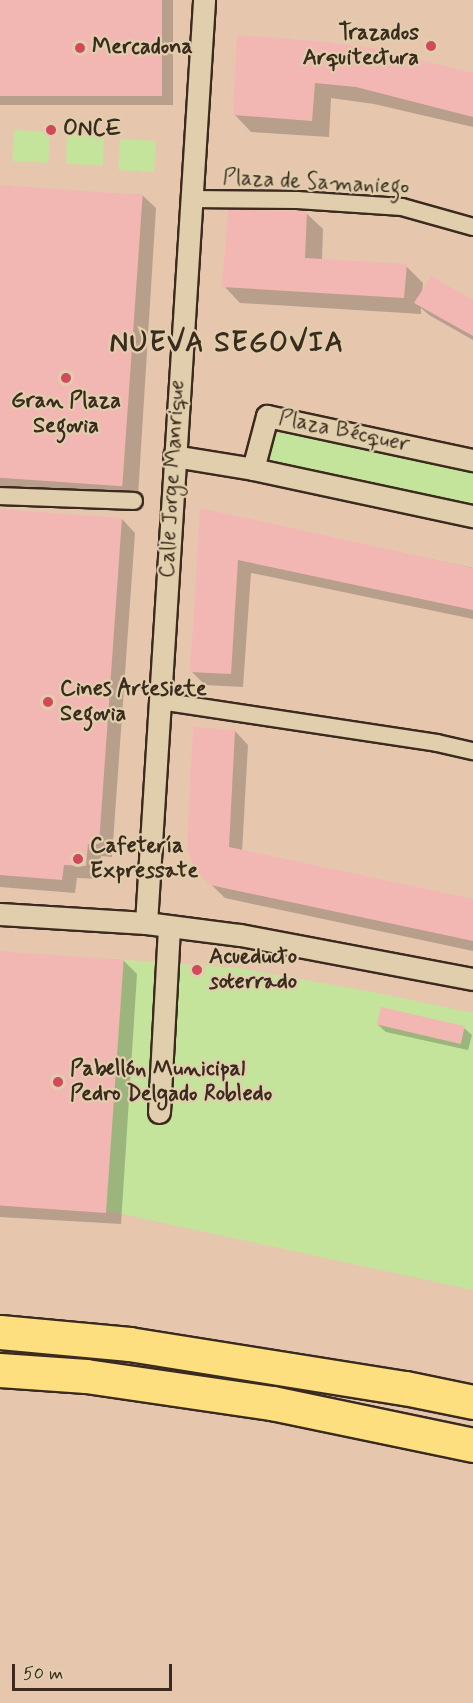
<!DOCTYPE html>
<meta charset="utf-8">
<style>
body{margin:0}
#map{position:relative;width:473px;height:1703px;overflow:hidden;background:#e6c7ae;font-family:Mynerve,sans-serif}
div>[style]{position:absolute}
.green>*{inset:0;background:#c4e39b;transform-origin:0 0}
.shadow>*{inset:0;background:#0003;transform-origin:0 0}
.building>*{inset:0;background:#f3b7b3;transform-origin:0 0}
.roads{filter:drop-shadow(2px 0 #3b2a1e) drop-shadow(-2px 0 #3b2a1e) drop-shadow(0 2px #3b2a1e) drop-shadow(0 -2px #3b2a1e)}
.pedestrian>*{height:16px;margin:-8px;padding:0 8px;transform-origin:8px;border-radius:8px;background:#e0ceac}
.minor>*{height:21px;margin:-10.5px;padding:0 10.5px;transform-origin:10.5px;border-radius:10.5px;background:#e0ceac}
.primary>*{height:33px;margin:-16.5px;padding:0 16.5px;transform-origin:16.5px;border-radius:16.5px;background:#fddf80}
.dots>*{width:16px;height:16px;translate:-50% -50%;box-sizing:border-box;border:3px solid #e0ceac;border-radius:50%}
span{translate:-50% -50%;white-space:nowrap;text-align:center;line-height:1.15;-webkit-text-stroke:4.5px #e0ceac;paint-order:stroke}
.poi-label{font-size:22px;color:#3b2a1e;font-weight:700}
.right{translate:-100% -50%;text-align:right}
.left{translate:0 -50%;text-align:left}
.street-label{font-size:22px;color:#3b2a1e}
.district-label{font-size:28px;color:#3b2a1e;font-weight:700;letter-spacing:1.5px}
.scale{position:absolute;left:12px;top:1664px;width:160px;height:27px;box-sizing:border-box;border:3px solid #3b2a1e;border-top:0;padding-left:8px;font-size:18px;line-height:21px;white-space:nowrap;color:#3b2a1e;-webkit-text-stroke:4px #e0ceac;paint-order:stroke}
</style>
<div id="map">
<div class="green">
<div style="left:14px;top:130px;width:36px;height:31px;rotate:3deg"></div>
<div style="left:67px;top:134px;width:37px;height:30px;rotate:2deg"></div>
<div style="left:120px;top:139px;width:36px;height:31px;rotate:3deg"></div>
<div style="clip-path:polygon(291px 430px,473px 469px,473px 507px,272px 464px,266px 444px,275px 435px)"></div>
<div style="clip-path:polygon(0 951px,237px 968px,373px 992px,473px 1013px,473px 1290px,108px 1211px,0 1205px)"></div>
</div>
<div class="shadow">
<div style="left:0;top:0;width:173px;height:105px"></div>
<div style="clip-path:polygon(238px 37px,473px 76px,473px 127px,374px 104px,331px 98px,329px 137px,251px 132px,235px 115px)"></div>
<div style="clip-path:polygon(0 187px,142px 195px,156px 208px,138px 496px,0 489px)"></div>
<div style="clip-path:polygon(306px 213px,323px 229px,322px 260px,406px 266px,423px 283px,422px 294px,473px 301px,473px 340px,429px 315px,421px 308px,421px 314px,240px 303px,224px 286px)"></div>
<div style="clip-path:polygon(0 510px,122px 519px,135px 533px,112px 857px,101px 856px,99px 879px,77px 878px,75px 893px,0 887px)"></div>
<div style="clip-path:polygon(201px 510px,473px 568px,473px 619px,251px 573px,243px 687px,205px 685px,191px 671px)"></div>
<div style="clip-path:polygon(235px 731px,248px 745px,242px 852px,473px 901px,473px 951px,225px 898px,196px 870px)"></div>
<div style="clip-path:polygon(0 953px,123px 960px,137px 974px,121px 1224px,0 1217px)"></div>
<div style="clip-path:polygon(378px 1025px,464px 1028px,472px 1035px,468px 1050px,386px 1032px)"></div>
</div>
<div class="building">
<div style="left:0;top:0;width:162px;height:96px"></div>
<div style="clip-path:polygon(237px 35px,317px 41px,373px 48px,473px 73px,473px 117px,356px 87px,315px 83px,312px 121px,233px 115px)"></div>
<div style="left:0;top:185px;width:143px;height:292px;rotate:4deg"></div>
<div style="clip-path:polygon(228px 210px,307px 211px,305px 258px,407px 264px,404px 298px,222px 287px)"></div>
<div style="clip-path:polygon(431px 276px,473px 300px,473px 336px,414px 303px)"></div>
<div style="clip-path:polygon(200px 508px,473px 568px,473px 610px,238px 560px,231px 674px,190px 672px)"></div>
<div style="clip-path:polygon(0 509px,122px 518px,99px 844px,88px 844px,86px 866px,64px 865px,62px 880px,0 875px)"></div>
<div style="clip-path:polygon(193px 727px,235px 730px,229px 847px,473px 899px,473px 941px,210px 885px,195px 870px,187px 847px)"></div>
<div style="left:0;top:951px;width:124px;height:254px;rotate:4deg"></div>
<div style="left:381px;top:1007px;width:86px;height:18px;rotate:13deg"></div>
</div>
<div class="roads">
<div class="pedestrian">
<div style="left:190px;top:199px;width:107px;rotate:0.5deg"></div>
<div style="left:297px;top:200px;width:105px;rotate:3.8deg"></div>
<div style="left:402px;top:207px;width:74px;rotate:15.7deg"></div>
<div style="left:0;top:496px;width:134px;rotate:2.1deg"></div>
<div style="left:160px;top:701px;width:280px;rotate:8.6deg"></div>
<div style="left:437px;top:743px;width:37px;rotate:13deg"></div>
</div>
<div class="minor">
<div style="left:174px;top:456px;width:80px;rotate:9.3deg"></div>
<div style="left:253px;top:469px;width:225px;rotate:12.1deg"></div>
<div style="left:253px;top:469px;width:55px;rotate:-75.2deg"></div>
<div style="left:267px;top:416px;width:211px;rotate:12.1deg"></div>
<div style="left:0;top:914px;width:146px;rotate:3.5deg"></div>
<div style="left:146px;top:923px;width:95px;rotate:7.3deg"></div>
<div style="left:240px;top:935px;width:237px;rotate:10.7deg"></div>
<div style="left:146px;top:923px;width:925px;rotate:-86.4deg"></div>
<div style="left:159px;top:1112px;width:186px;rotate:-86.9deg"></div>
</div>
<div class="primary">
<div style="left:0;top:1332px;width:130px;rotate:5.3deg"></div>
<div style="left:129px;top:1344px;width:279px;rotate:9.1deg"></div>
<div style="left:405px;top:1388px;width:69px;rotate:11.6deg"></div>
<div style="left:0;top:1370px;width:86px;rotate:4deg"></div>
<div style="left:86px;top:1376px;width:188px;rotate:8.3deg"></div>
<div style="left:272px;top:1403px;width:205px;rotate:11.8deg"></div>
</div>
</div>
<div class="dots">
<div style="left:431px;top:46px;background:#d1495b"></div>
<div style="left:80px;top:48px;background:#d1495b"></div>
<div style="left:51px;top:130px;background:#d1495b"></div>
<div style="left:66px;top:378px;background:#d1495b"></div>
<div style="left:48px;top:702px;background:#d1495b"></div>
<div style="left:78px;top:859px;background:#d1495b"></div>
<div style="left:197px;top:970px;background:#d1495b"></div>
<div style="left:58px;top:1082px;background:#d1495b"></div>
</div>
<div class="poi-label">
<span class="right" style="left:419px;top:46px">Trazados<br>Arquitectura</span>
<span class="left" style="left:92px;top:48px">Mercadona</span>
<span class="left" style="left:63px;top:130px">ONCE</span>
<span style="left:66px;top:414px">Gran Plaza<br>Segovia</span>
<span class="left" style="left:60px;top:702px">Cines Artesiete<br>Segovia</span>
<span class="left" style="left:90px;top:859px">Cafetería<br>Expressate</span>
<span class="left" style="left:209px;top:970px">Acueducto<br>soterrado</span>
<span class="left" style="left:70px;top:1082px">Pabellón Municipal<br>Pedro Delgado Robledo</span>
</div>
<div class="street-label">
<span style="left:316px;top:183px;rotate:3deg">Plaza de Samaniego</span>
<span style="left:344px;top:432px;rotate:12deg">Plaza Bécquer</span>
<span style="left:173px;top:479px;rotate:-87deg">Calle Jorge Manrique</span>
</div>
<div class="district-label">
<span style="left:227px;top:344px">NUEVA SEGOVIA</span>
</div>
<div class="scale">50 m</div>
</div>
